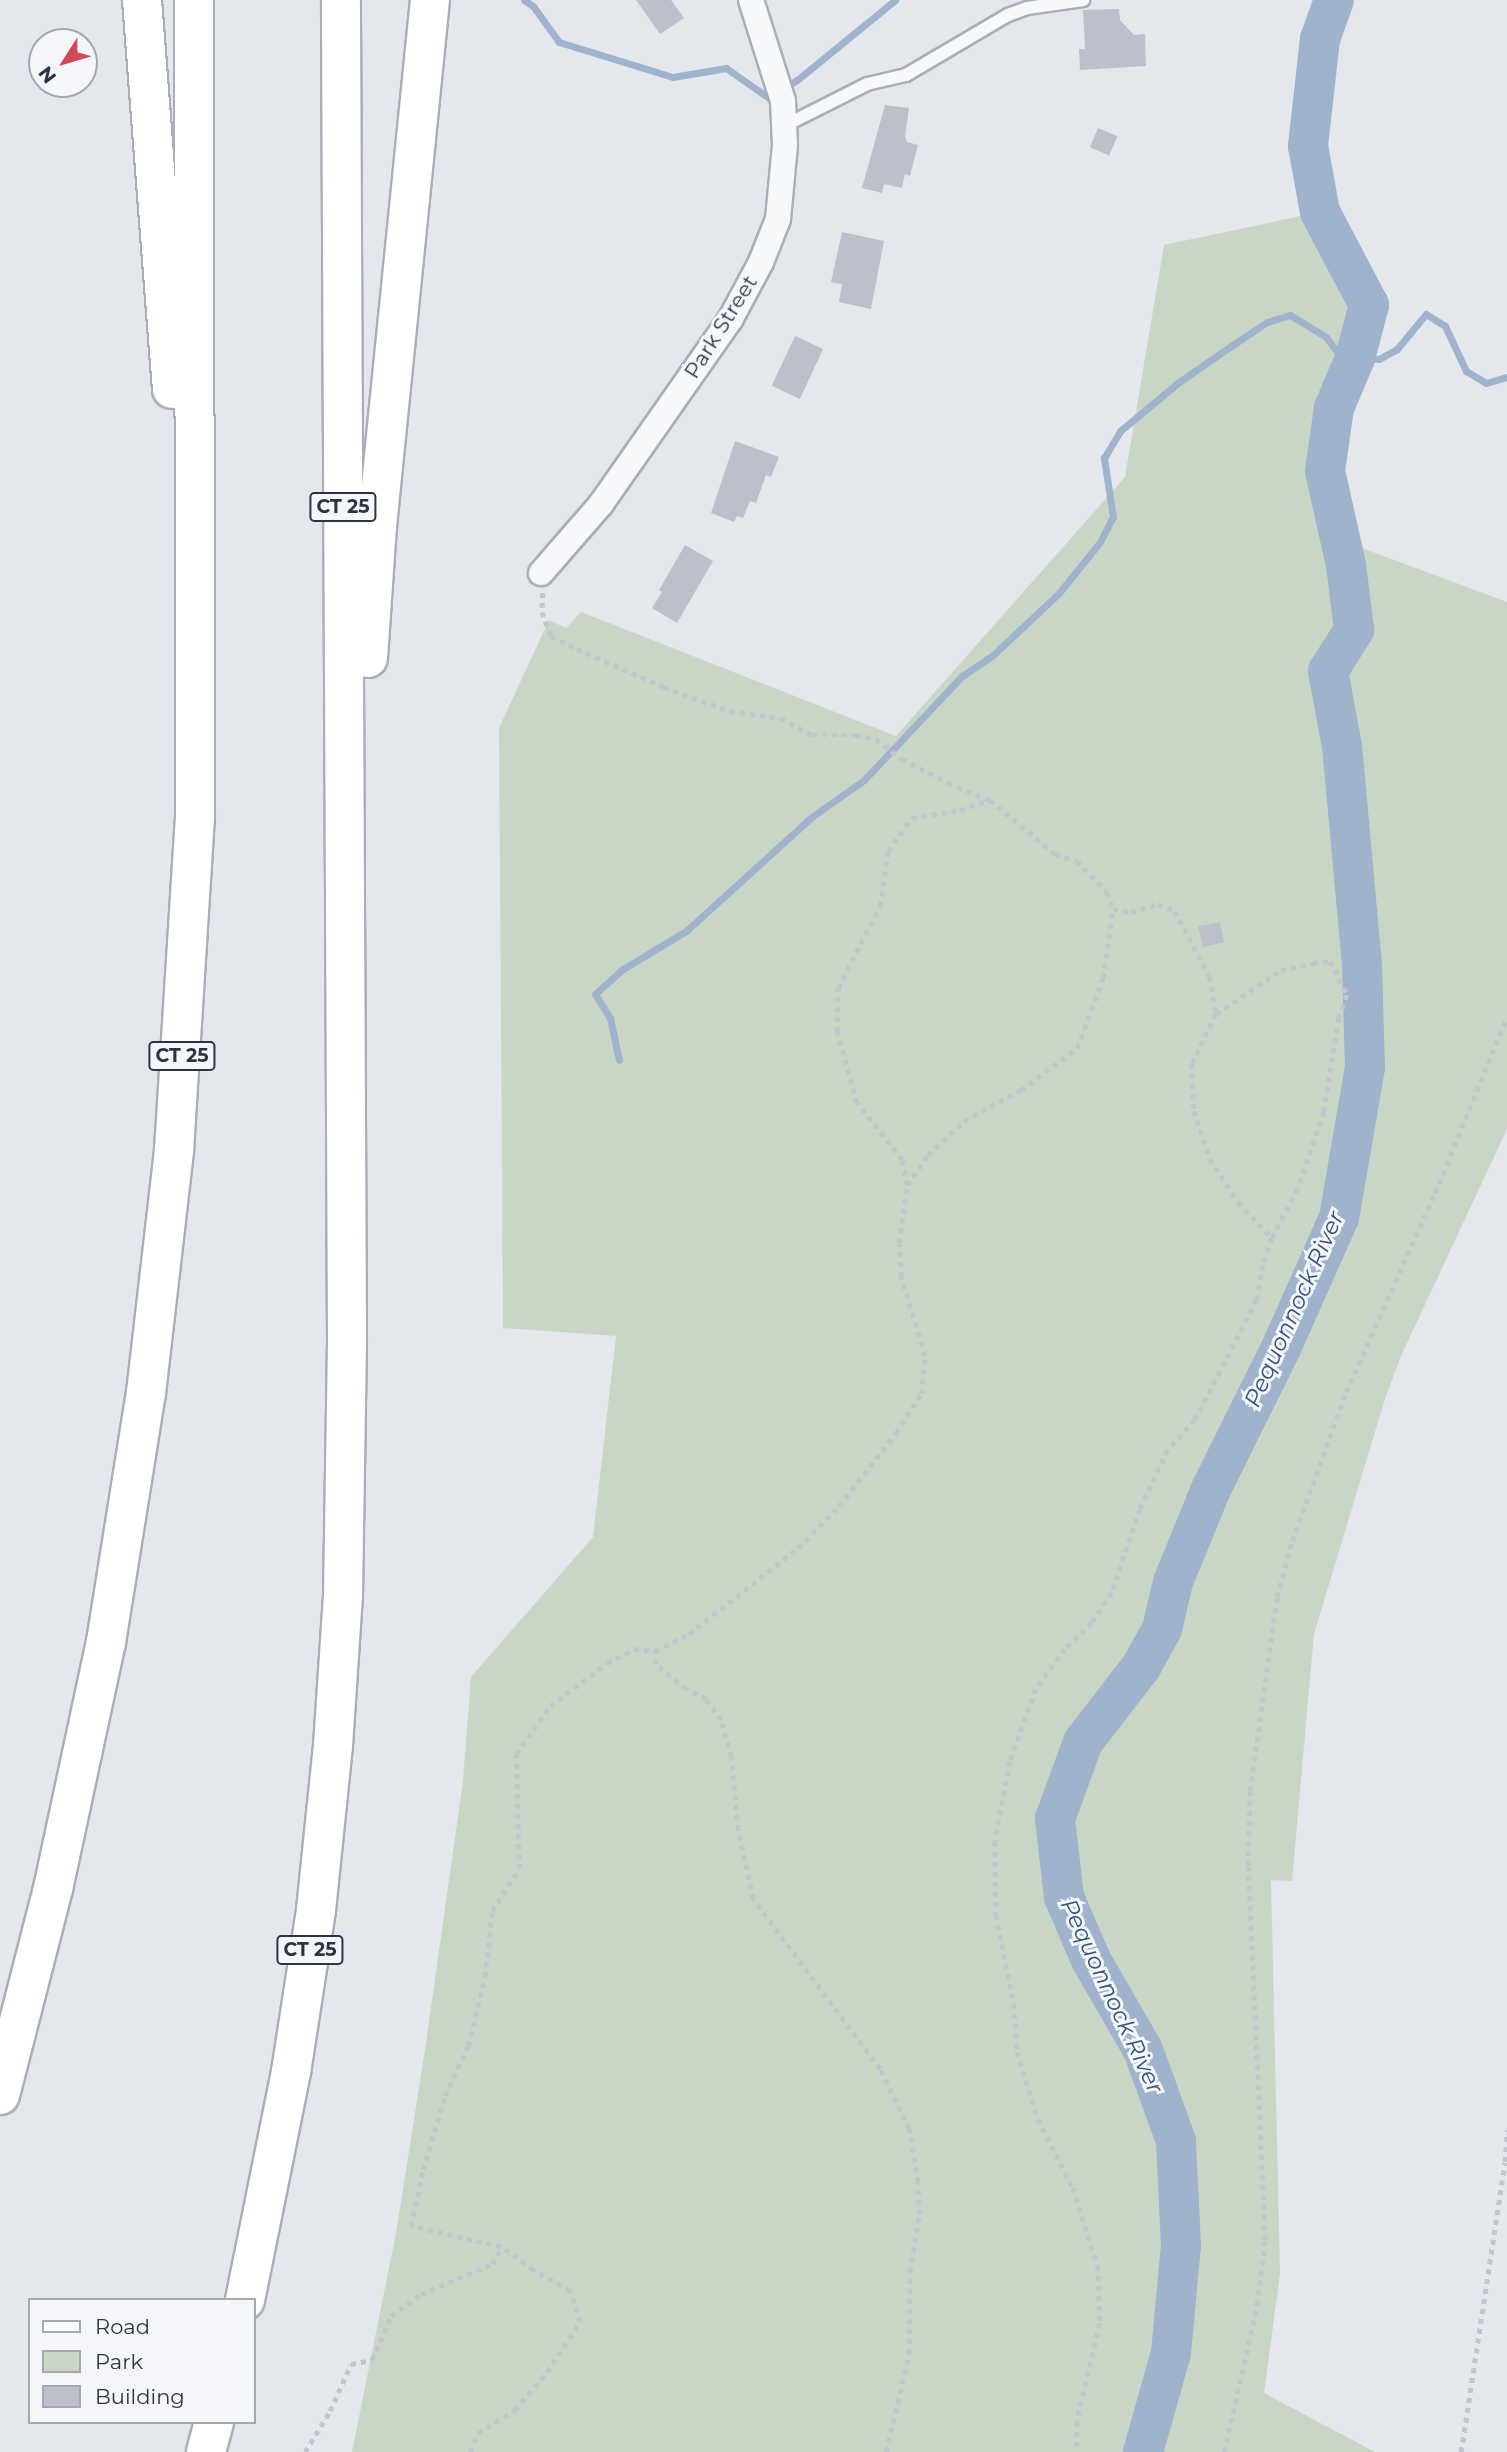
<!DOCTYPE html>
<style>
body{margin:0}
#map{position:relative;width:1507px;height:2452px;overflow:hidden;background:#e4e7ec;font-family:Montserrat,sans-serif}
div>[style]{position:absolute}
.green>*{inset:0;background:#c9d6c5}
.stream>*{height:7px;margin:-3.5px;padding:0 3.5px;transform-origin:3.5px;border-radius:3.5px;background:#9fb4cc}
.river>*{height:40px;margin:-20px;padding:0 20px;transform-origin:20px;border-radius:20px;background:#9fb4cc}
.building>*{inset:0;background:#bbc0ca;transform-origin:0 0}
.path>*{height:4.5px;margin-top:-2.25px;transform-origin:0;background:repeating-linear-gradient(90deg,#c2c5cb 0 5px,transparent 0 10px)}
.roads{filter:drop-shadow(2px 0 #a9aeb7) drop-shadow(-2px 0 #a9aeb7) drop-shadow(0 2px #a9aeb7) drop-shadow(0 -2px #a9aeb7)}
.service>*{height:12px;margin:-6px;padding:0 6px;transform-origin:6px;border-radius:6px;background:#f7f8fa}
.minor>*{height:24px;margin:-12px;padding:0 12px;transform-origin:12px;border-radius:12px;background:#f7f8fa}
.motorway>*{height:38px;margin:-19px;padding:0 19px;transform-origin:19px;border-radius:19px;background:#fff}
span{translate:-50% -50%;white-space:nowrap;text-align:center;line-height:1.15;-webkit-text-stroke:6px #f4f6f9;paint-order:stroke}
.shield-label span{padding:2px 5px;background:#f4f6f9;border:2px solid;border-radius:5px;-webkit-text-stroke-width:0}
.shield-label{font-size:19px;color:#2b3445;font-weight:700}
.street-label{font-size:21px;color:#2b3445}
.water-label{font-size:23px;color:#34527a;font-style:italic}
.legend{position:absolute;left:28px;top:2298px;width:228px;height:126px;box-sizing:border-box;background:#f4f6f9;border:2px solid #a4a8b1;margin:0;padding:9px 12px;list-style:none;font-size:21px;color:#2b3445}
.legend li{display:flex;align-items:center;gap:14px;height:35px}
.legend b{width:35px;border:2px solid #a4a8b1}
.north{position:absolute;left:28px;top:28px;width:70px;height:70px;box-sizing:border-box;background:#f4f6f9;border:2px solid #a4a8b1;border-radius:50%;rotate:233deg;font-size:19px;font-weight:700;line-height:28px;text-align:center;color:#2b3445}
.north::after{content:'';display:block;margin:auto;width:24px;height:32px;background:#d1495b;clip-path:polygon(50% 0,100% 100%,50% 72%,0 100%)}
</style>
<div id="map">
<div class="green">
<div style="clip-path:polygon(1320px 212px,1369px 305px,1355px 358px,1337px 499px,1362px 548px,1507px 602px,1507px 1129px,1400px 1358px,1384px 1402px,1314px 1634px,1292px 1881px,1271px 1880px,1280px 2274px,1264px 2393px,1375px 2452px,352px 2452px,396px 2233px,425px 2050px,463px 1781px,471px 1677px,593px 1537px,616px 1336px,503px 1328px,499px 728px,549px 620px,566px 628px,581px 612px,896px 736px,1125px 477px,1164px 245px)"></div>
</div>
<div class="stream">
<div style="left:524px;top:0;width:11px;rotate:34deg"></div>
<div style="left:533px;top:6px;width:44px;rotate:54.2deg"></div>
<div style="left:559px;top:42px;width:119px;rotate:17.1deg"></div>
<div style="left:673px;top:77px;width:54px;rotate:-9.6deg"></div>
<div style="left:726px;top:68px;width:52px;rotate:34.9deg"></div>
<div style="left:769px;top:98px;width:33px;rotate:-33deg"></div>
<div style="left:797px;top:80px;width:127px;rotate:-39.2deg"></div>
<div style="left:1355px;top:358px;width:24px;rotate:2deg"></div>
<div style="left:1379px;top:359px;width:21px;rotate:-29deg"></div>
<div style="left:1397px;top:349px;width:45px;rotate:-50.4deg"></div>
<div style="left:1426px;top:314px;width:22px;rotate:32deg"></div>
<div style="left:1445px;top:326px;width:50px;rotate:65deg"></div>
<div style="left:1466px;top:371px;width:23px;rotate:31deg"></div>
<div style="left:1486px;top:383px;width:22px;rotate:-16deg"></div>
<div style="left:619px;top:1060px;width:43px;rotate:-102.1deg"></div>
<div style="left:610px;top:1018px;width:28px;rotate:-122deg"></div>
<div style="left:595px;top:994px;width:38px;rotate:-42deg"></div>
<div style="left:623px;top:969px;width:74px;rotate:-31.1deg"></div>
<div style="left:686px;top:931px;width:171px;rotate:-42.2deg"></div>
<div style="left:813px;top:816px;width:62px;rotate:-35.2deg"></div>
<div style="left:864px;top:780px;width:143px;rotate:-46.7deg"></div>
<div style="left:962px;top:676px;width:37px;rotate:-34deg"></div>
<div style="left:993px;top:655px;width:91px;rotate:-43.2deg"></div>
<div style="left:1059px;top:593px;width:65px;rotate:-51.2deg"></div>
<div style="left:1100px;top:542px;width:28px;rotate:-63deg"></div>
<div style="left:1113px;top:517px;width:60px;rotate:-98.7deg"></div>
<div style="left:1104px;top:458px;width:31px;rotate:-59deg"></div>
<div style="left:1120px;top:431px;width:77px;rotate:-39.7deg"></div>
<div style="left:1179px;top:382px;width:63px;rotate:-34.7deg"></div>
<div style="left:1231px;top:346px;width:43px;rotate:-33.7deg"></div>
<div style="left:1267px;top:322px;width:24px;rotate:-17deg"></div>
<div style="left:1290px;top:315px;width:42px;rotate:31.4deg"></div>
<div style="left:1326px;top:337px;width:40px;rotate:53deg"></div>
</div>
<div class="river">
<div style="left:1143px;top:2452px;width:103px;rotate:-74.2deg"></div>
<div style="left:1171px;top:2353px;width:108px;rotate:-84.7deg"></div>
<div style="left:1181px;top:2245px;width:104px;rotate:-92.8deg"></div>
<div style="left:1176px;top:2141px;width:97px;rotate:-109.9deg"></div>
<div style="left:1143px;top:2050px;width:104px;rotate:-120deg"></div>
<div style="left:1091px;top:1960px;width:69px;rotate:-113.2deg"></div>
<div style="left:1064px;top:1897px;width:79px;rotate:-96.6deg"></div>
<div style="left:1055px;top:1819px;width:82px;rotate:-70deg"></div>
<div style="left:1083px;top:1742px;width:95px;rotate:-52.3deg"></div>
<div style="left:1141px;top:1667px;width:43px;rotate:-61.1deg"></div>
<div style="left:1162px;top:1629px;width:48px;rotate:-76.8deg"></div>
<div style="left:1173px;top:1582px;width:100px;rotate:-67.8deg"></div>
<div style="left:1211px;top:1489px;width:157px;rotate:-63.6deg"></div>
<div style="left:1281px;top:1348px;width:142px;rotate:-66deg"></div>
<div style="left:1339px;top:1218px;width:153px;rotate:-80.2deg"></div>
<div style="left:1365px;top:1067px;width:102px;rotate:-91.7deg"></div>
<div style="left:1362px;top:965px;width:220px;rotate:-95.2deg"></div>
<div style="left:1342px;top:746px;width:76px;rotate:-100.6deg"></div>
<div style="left:1328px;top:671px;width:49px;rotate:-57.6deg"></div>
<div style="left:1354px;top:630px;width:65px;rotate:-97deg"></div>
<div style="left:1346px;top:565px;width:96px;rotate:-102.6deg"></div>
<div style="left:1325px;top:471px;width:64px;rotate:-81.9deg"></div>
<div style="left:1334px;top:408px;width:54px;rotate:-67.2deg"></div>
<div style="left:1355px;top:358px;width:55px;rotate:-75.2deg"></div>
<div style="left:1369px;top:305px;width:105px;rotate:-117.8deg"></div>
<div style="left:1320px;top:212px;width:67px;rotate:-100.3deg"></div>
<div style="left:1308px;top:146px;width:108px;rotate:-83.6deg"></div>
<div style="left:1320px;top:39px;width:41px;rotate:-70.3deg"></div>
</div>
<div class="building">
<div style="clip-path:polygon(636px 0,671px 0,684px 18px,660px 34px)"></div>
<div style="clip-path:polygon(1119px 9px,1120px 20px,1134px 35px,1145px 34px,1146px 66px,1080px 70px,1079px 49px,1085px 49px,1083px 10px)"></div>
<div style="clip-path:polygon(885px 105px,909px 108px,905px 137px,907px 142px,918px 145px,910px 176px,905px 174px,902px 188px,884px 184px,882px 193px,862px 188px)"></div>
<div style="left:1098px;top:128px;width:21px;height:21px;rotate:23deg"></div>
<div style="clip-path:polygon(842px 232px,884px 241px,871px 309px,839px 302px,842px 284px,831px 282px)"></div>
<div style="left:795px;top:336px;width:31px;height:55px;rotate:25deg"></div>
<div style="clip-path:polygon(735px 441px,779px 457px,771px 477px,766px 475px,756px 503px,750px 501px,743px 518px,737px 516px,734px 522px,711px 513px)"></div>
<div style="clip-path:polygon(685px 545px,713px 561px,677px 623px,652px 608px,662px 592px,659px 590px)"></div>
<div style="left:1220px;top:922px;width:21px;height:22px;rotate:79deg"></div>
</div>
<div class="path">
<div style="left:543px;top:593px;width:19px;rotate:93deg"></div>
<div style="left:542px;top:612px;width:26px;rotate:69deg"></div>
<div style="left:551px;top:636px;width:29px;rotate:27deg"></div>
<div style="left:577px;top:649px;width:95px;rotate:23.6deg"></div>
<div style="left:664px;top:687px;width:70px;rotate:20deg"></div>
<div style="left:730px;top:711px;width:51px;rotate:7.8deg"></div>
<div style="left:781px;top:718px;width:35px;rotate:29deg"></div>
<div style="left:812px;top:735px;width:44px"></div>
<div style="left:856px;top:735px;width:20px;rotate:11deg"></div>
<div style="left:876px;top:739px;width:33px;rotate:38deg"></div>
<div style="left:902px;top:759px;width:52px;rotate:27.6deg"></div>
<div style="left:948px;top:783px;width:45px;rotate:22deg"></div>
<div style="left:990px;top:800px;width:85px;rotate:39.7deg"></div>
<div style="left:1055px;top:854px;width:23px;rotate:18deg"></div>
<div style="left:1077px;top:861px;width:43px;rotate:45.9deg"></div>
<div style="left:1107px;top:892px;width:18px;rotate:71deg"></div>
<div style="left:1113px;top:909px;width:18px;rotate:9deg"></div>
<div style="left:1131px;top:912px;width:28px;rotate:-17deg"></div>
<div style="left:1158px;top:904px;width:18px;rotate:22deg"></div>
<div style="left:1175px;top:911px;width:75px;rotate:62.1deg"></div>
<div style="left:1210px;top:977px;width:37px;rotate:81deg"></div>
<div style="left:1216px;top:1014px;width:55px;rotate:115.6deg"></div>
<div style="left:1192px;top:1064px;width:47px;rotate:87.6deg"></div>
<div style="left:1194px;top:1111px;width:51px;rotate:71.6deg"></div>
<div style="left:1210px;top:1159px;width:51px;rotate:56.9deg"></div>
<div style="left:1238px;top:1202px;width:50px;rotate:46.6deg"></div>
<div style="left:1272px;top:1238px;width:28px;rotate:108deg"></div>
<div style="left:1263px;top:1265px;width:36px;rotate:100deg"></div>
<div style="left:1257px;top:1300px;width:135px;rotate:117.3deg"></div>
<div style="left:1195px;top:1420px;width:40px;rotate:132deg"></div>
<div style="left:1168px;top:1450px;width:65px;rotate:115.4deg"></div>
<div style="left:1140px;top:1509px;width:89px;rotate:108.4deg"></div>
<div style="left:1112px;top:1593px;width:36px;rotate:124deg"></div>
<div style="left:1092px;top:1623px;width:37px;rotate:136deg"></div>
<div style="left:1065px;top:1649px;width:49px;rotate:125.9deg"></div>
<div style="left:1036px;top:1689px;width:77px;rotate:109.9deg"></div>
<div style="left:1010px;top:1761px;width:82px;rotate:100.5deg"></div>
<div style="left:995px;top:1842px;width:73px;rotate:89.2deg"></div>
<div style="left:996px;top:1915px;width:91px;rotate:78.6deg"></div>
<div style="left:1014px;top:2004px;width:48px;rotate:86.4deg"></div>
<div style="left:1017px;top:2052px;width:70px;rotate:72.6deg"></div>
<div style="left:1038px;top:2119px;width:77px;rotate:63.1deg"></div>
<div style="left:1073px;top:2188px;width:82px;rotate:72.2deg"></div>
<div style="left:1098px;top:2266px;width:57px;rotate:88deg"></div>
<div style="left:1100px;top:2323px;width:102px;rotate:103.1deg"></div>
<div style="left:1077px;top:2422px;width:30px;rotate:90deg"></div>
<div style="left:1216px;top:1014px;width:78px;rotate:-34.1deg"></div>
<div style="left:1281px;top:970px;width:33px;rotate:-12deg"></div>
<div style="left:1313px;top:963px;width:17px;rotate:-7deg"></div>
<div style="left:1330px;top:961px;width:38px;rotate:63deg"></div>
<div style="left:1347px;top:995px;width:24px;rotate:109deg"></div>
<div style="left:1339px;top:1018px;width:95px;rotate:99.1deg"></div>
<div style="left:1324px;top:1112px;width:81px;rotate:108.7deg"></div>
<div style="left:1298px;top:1189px;width:55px;rotate:118deg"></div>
<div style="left:907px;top:1185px;width:37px;rotate:-55deg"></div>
<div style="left:928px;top:1155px;width:50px;rotate:-43.4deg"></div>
<div style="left:964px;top:1121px;width:65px;rotate:-28.5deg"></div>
<div style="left:1021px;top:1090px;width:70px;rotate:-36.9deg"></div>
<div style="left:1077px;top:1048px;width:75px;rotate:-69.6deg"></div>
<div style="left:1103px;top:978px;width:70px;rotate:-81.8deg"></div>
<div style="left:305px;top:2452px;width:48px;rotate:-58.6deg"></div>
<div style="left:330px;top:2411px;width:51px;rotate:-65.9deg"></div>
<div style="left:351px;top:2364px;width:21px;rotate:-11deg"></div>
<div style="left:372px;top:2360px;width:48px;rotate:-66.6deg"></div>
<div style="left:391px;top:2316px;width:37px;rotate:-36deg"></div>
<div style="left:421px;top:2294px;width:77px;rotate:-22.9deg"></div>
<div style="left:492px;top:2264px;width:19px;rotate:-62deg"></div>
<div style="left:501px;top:2247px;width:92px;rotate:-166.9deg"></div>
<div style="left:411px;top:2226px;width:57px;rotate:-77.9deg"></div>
<div style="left:423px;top:2170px;width:77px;rotate:-73.4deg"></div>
<div style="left:445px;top:2096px;width:55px;rotate:-65.3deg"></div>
<div style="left:468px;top:2046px;width:71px;rotate:-76.2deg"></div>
<div style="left:485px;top:1977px;width:66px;rotate:-83.9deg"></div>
<div style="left:492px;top:1911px;width:50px;rotate:-57.3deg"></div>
<div style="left:519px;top:1869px;width:115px;rotate:-91.5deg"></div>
<div style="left:516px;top:1754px;width:59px;rotate:-54.7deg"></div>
<div style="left:550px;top:1706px;width:71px;rotate:-37deg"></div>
<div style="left:607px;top:1663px;width:30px;rotate:-27deg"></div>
<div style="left:634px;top:1649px;width:21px;rotate:5deg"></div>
<div style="left:470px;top:2452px;width:21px;rotate:-67deg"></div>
<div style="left:478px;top:2433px;width:44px;rotate:-31.9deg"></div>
<div style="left:515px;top:2410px;width:50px;rotate:-49.9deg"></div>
<div style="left:547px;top:2372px;width:60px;rotate:-56.6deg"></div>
<div style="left:580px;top:2322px;width:33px;rotate:-108deg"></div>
<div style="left:570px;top:2291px;width:43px;rotate:-150.4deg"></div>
<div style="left:533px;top:2270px;width:39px;rotate:-144deg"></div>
<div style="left:886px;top:2452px;width:101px;rotate:-76.8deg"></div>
<div style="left:909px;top:2354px;width:82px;rotate:-89.3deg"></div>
<div style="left:910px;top:2272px;width:58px;rotate:-81deg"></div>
<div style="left:919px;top:2215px;width:33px;rotate:-92deg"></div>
<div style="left:918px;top:2182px;width:54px;rotate:-99.6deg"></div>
<div style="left:909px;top:2129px;width:67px;rotate:-115.8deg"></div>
<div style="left:880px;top:2069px;width:212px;rotate:-126.8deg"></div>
<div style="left:753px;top:1899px;width:71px;rotate:-102.3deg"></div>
<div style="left:738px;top:1830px;width:73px;rotate:-95.5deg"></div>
<div style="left:731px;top:1757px;width:38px;rotate:-105deg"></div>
<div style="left:721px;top:1720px;width:26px;rotate:-126deg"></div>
<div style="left:706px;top:1699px;width:22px;rotate:-153deg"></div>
<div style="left:686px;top:1689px;width:40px;rotate:-141deg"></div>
<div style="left:655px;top:1664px;width:13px;rotate:-90deg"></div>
<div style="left:655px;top:1651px;width:38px;rotate:-27deg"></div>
<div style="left:689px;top:1634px;width:139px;rotate:-38.3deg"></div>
<div style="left:798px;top:1548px;width:59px;rotate:-45.7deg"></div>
<div style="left:839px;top:1506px;width:93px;rotate:-52deg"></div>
<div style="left:896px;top:1433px;width:46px;rotate:-57.3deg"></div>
<div style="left:921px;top:1394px;width:38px;rotate:-84deg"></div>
<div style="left:925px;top:1356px;width:83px;rotate:-106.9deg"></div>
<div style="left:901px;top:1277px;width:34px;rotate:-93deg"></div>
<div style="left:899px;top:1243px;width:59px;rotate:-82.1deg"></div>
<div style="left:907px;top:1185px;width:25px;rotate:-101deg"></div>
<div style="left:902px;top:1160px;width:73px;rotate:-128.3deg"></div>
<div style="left:857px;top:1103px;width:74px;rotate:-105.7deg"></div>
<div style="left:837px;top:1032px;width:44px;rotate:-88.7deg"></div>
<div style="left:838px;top:988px;width:92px;rotate:-62.9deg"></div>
<div style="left:880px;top:906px;width:56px;rotate:-81.7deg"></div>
<div style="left:888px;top:851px;width:41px;rotate:-54deg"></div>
<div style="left:912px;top:818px;width:49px;rotate:-9.5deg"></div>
<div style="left:960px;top:810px;width:31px;rotate:-19deg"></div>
<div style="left:1224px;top:2452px;width:151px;rotate:-77.3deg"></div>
<div style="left:1257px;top:2305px;width:65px;rotate:-83deg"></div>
<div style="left:1265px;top:2240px;width:374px;rotate:-92.6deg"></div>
<div style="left:1248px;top:1866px;width:75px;rotate:-88.5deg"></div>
<div style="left:1250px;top:1791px;width:196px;rotate:-82.1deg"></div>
<div style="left:1277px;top:1597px;width:58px;rotate:-75deg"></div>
<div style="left:1292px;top:1541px;width:158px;rotate:-70.1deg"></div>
<div style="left:1346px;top:1392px;width:218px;rotate:-65.9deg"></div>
<div style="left:1435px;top:1193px;width:190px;rotate:-67.8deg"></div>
<div style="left:1461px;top:2452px;width:293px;rotate:-81.4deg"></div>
<div style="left:1505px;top:2162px;width:32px;rotate:-86deg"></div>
</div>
<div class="roads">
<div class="service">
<div style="left:784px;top:126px;width:93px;rotate:-26.8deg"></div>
<div style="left:867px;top:84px;width:40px;rotate:-13deg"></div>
<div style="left:906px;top:75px;width:118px;rotate:-30.5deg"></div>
<div style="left:1008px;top:15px;width:20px;rotate:-20deg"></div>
<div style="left:1027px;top:8px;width:57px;rotate:-8.1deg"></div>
</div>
<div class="minor">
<div style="left:541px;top:573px;width:91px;rotate:-49deg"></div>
<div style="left:601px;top:504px;width:225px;rotate:-55deg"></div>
<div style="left:730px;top:320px;width:66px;rotate:-61.9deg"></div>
<div style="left:761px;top:262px;width:46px;rotate:-68.4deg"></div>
<div style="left:778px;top:219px;width:74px;rotate:-84.6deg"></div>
<div style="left:785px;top:145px;width:44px;rotate:-92.6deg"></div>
<div style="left:783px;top:101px;width:106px;rotate:-107.6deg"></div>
</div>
<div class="motorway">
<div style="left:142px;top:0;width:390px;rotate:85.6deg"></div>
<div style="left:368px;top:658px;width:132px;rotate:-86.1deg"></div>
<div style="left:377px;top:526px;width:529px;rotate:-84.25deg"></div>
<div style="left:0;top:2095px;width:213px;rotate:-75.6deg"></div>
<div style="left:53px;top:1889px;width:253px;rotate:-77.9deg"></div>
<div style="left:106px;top:1642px;width:252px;rotate:-80.9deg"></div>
<div style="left:146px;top:1393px;width:245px;rotate:-83.4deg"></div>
<div style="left:174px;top:1150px;width:333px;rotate:-86.4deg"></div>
<div style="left:195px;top:818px;width:818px;rotate:-90.07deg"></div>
<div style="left:245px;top:2300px;width:233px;rotate:-78.6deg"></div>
<div style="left:291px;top:2072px;width:164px;rotate:-81.2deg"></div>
<div style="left:316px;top:1910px;width:165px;rotate:-84.1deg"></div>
<div style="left:333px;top:1746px;width:150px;rotate:-86.2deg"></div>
<div style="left:343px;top:1596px;width:258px;rotate:-89.1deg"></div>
<div style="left:347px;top:1338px;width:1338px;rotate:-90.26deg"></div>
<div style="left:206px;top:2452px;width:31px;rotate:-75deg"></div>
</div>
</div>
<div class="shield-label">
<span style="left:343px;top:507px">CT 25</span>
<span style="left:182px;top:1056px">CT 25</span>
<span style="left:310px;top:1950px">CT 25</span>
</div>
<div class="street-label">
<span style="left:721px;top:327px;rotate:-58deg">Park Street</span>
</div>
<div class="water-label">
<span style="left:1294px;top:1309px;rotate:-66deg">Pequonnock River</span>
<span style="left:1112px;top:1996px;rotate:65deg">Pequonnock River</span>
</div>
<ul class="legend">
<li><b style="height:9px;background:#f7f8fa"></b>Road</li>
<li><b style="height:19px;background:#c9d6c5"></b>Park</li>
<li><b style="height:19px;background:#bbc0ca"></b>Building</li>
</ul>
<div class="north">N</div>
</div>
